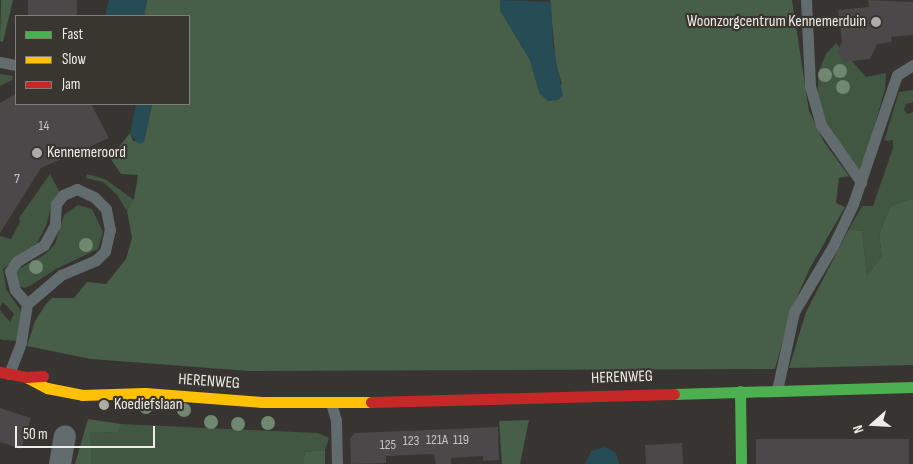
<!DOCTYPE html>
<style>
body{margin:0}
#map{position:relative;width:913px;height:464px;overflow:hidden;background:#373431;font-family:"Sofia Sans Condensed",sans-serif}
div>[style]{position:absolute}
.green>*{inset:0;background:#415742}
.forest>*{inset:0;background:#475e48}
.water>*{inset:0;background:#264d55}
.building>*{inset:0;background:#4a4848;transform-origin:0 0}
.lane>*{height:11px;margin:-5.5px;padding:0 5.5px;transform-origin:5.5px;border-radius:5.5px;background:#626b6d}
.street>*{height:22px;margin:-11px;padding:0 11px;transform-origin:11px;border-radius:11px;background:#626b6d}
.fast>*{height:11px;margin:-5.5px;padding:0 5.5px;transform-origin:5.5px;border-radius:5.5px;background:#4caf50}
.slow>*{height:11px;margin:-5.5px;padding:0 5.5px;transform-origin:5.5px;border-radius:5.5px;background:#ffc107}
.jam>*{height:11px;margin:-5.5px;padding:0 5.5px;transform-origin:5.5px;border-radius:5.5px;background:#c62828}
.trees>*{width:14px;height:14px;margin:-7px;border-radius:50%;background:#6f886f}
.dots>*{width:14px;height:14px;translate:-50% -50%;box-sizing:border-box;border:2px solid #39352f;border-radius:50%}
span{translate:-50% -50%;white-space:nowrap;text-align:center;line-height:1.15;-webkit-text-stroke:4.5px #39352f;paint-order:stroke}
.number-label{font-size:14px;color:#c5c3c0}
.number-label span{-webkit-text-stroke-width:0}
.poi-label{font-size:16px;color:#eeece8}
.right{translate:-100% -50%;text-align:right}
.left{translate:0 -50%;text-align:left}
.street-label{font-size:16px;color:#eeece8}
.legend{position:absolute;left:15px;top:15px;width:175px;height:90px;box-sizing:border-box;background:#39352f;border:1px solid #817e79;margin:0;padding:6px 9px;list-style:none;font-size:15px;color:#eeece8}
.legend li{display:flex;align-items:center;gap:10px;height:25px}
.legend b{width:25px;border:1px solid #817e79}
.north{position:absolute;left:848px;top:399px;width:50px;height:50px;-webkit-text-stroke:4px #39352f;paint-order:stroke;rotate:251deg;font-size:14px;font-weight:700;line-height:20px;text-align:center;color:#eeece8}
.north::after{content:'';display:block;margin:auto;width:18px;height:22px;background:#eeece8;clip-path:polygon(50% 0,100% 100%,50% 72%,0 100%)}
.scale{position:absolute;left:15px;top:426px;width:140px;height:22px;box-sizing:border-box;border:2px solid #eeece8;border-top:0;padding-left:6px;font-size:15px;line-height:18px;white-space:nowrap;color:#eeece8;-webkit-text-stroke:4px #39352f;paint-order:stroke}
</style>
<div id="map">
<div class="green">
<div style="clip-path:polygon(836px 43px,866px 77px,886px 73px,885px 89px,869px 146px,859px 171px,823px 118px,817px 98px,819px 70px,826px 54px)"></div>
<div style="clip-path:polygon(0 74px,13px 76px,12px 80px,0 86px)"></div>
<div style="clip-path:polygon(913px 90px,913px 102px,906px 104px,904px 110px,907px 114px,913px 112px,913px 198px,890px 206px,879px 235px,882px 255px,867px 276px,862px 231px,849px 229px,862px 206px,873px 206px,893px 148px,893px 140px,884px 141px,899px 92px)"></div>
<div style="clip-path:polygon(50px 174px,60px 193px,52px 204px,46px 226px,37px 243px,3px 269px,6px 289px,21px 311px,17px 341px,3px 340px,0 339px,0 310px,10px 322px,14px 314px,3px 302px,0 307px,0 236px,11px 239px,20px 222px,19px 218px)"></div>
<div style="clip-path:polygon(87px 174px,105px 179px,134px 200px,127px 211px,117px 195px,103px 182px,86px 178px)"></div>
<div style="clip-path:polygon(78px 205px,92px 209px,103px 232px,98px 249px,56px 269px,30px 286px,24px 288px,16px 284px,15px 274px,20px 268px,44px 255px,55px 244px,64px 215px)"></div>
<div style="clip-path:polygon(125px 403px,171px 406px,171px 411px,125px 410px)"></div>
<div style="clip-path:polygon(121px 424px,318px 433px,329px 438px,325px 450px,305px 452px,303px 464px,92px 464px,89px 433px,117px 432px)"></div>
</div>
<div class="forest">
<div style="clip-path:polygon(1px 0,13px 0,3px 42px,0 41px)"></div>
<div style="clip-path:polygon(147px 0,500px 0,500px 10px,530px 60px,540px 94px,562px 84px,556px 65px,550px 0,792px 0,809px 111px,824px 142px,849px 176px,839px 178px,836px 203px,845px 207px,810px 268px,791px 310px,775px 369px,249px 371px,91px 359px,27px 346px,35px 321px,46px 304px,52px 298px,74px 298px,87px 282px,106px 284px,126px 259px,132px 238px,127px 211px,134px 199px,138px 175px,121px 174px,110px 158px,130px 133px,133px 141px,144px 142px,152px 104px,189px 104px,189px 16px,144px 16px)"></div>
<div style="clip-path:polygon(913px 198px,913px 365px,789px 368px,806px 312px,849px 229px,862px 231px,867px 276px,882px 255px,879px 235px,890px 206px)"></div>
<div style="clip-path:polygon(88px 419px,121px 424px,118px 432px,90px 433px,92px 464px,75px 464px)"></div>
<div style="clip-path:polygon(529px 420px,520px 464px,502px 464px,499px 421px)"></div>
<div style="clip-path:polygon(325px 450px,325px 464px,303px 464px,305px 452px)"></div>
</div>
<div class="water">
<div style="clip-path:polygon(109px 0,147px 0,144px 16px,105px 16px)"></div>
<div style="clip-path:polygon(500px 0,551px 2px,553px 46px,563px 96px,558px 100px,548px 101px,540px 94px,530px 60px,500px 10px)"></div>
<div style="clip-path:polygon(136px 104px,152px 104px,144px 142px,139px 144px,130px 133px)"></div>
<div style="clip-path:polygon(605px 447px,616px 453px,619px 464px,585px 464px,591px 451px)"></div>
</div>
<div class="building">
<div style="left:28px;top:0;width:49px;height:16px"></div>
<div style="clip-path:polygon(868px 0,913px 2px,913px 35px,891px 37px,892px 42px,877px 44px,870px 59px,844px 62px,837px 52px,842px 42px,838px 10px,869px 7px)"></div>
<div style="clip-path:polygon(16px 94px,16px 104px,91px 104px,109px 138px,41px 168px,0 233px,0 103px)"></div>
<div style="clip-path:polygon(0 408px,31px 418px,21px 449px,0 442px)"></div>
<div style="clip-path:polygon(498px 427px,499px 460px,483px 461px,483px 456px,451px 458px,451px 464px,436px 464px,434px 454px,386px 456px,386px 463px,351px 464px,350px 438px,355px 433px)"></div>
<div style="left:909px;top:439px;width:25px;height:153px;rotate:90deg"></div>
<div style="left:682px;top:443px;width:21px;height:37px;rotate:87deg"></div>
</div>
<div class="lane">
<div style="left:806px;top:0;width:86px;rotate:87.3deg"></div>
<div style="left:810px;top:86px;width:41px;rotate:74.2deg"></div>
<div style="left:821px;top:125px;width:70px;rotate:54.9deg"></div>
<div style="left:0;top:62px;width:15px;rotate:11deg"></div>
<div style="left:9px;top:374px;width:34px;rotate:-69deg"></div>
<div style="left:21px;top:342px;width:38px;rotate:-81deg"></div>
<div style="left:27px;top:304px;width:45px;rotate:-40.5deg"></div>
<div style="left:61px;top:275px;width:38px;rotate:-23deg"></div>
<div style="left:96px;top:260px;width:13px;rotate:-45deg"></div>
<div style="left:105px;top:251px;width:22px;rotate:-77deg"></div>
<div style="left:110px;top:230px;width:21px;rotate:-101deg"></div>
<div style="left:106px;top:209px;width:17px;rotate:-135deg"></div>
<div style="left:94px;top:197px;width:19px;rotate:-155deg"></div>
<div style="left:77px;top:189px;width:15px;rotate:157deg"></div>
<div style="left:63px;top:195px;width:11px;rotate:128deg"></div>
<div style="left:56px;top:204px;width:21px;rotate:93deg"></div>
<div style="left:55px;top:225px;width:23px;rotate:119deg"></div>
<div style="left:44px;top:245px;width:31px;rotate:149deg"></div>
<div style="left:17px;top:261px;width:12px;rotate:125deg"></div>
<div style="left:10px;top:271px;width:20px;rotate:75deg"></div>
<div style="left:15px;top:290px;width:18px;rotate:49deg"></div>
<div style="left:777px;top:390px;width:80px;rotate:-77.7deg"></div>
<div style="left:794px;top:312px;width:77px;rotate:-59.4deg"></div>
<div style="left:833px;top:246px;width:47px;rotate:-64.5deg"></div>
<div style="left:853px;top:204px;width:136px;rotate:-71.2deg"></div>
<div style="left:897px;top:75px;width:19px;rotate:-32deg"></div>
<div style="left:331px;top:403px;width:18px;rotate:74deg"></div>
<div style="left:336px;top:420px;width:44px;rotate:88.7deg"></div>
</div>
<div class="street">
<div style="left:60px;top:464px;width:28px;rotate:-80deg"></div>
</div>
<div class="fast">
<div style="left:740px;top:391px;width:73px;rotate:89.2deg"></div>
<div style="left:674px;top:394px;width:239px;rotate:-1.7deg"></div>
</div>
<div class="slow">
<div style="left:26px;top:377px;width:24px;rotate:28deg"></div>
<div style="left:47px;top:388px;width:36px;rotate:11deg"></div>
<div style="left:82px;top:395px;width:63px;rotate:-1.8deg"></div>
<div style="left:145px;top:393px;width:117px;rotate:4.4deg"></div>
<div style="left:262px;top:402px;width:109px"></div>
</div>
<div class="jam">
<div style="left:0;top:372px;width:26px;rotate:11deg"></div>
<div style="left:26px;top:377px;width:17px;rotate:-3deg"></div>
<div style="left:371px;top:402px;width:303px;rotate:-1.5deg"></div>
</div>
<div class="trees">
<div style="left:840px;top:71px"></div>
<div style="left:825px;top:75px"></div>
<div style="left:843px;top:87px"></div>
<div style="left:86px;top:245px"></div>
<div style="left:36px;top:267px"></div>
<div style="left:146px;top:407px"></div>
<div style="left:184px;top:410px"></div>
<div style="left:211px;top:422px"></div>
<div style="left:268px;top:423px"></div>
<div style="left:238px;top:424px"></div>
</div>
<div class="dots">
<div style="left:876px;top:22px;background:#aeaca8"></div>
<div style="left:37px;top:153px;background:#aeaca8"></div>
<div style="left:104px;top:405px;background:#aeaca8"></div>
</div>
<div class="number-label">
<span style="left:44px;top:126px">14</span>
<span style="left:17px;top:179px">7</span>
<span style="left:437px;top:440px">121A</span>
<span style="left:461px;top:440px">119</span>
<span style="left:411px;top:441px">123</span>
<span style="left:388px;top:445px">125</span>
</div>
<div class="poi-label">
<span class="right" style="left:866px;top:22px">Woonzorgcentrum Kennemerduin</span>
<span class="left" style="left:47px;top:153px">Kennemeroord</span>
<span class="left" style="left:114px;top:405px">Koediefslaan</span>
</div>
<div class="street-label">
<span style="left:622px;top:378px;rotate:-2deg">HERENWEG</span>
<span style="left:209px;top:382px;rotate:4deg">HERENWEG</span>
</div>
<ul class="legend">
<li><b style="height:6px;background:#4caf50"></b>Fast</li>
<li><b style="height:6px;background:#ffc107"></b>Slow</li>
<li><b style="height:6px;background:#c62828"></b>Jam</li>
</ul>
<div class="north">N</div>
<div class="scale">50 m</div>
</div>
